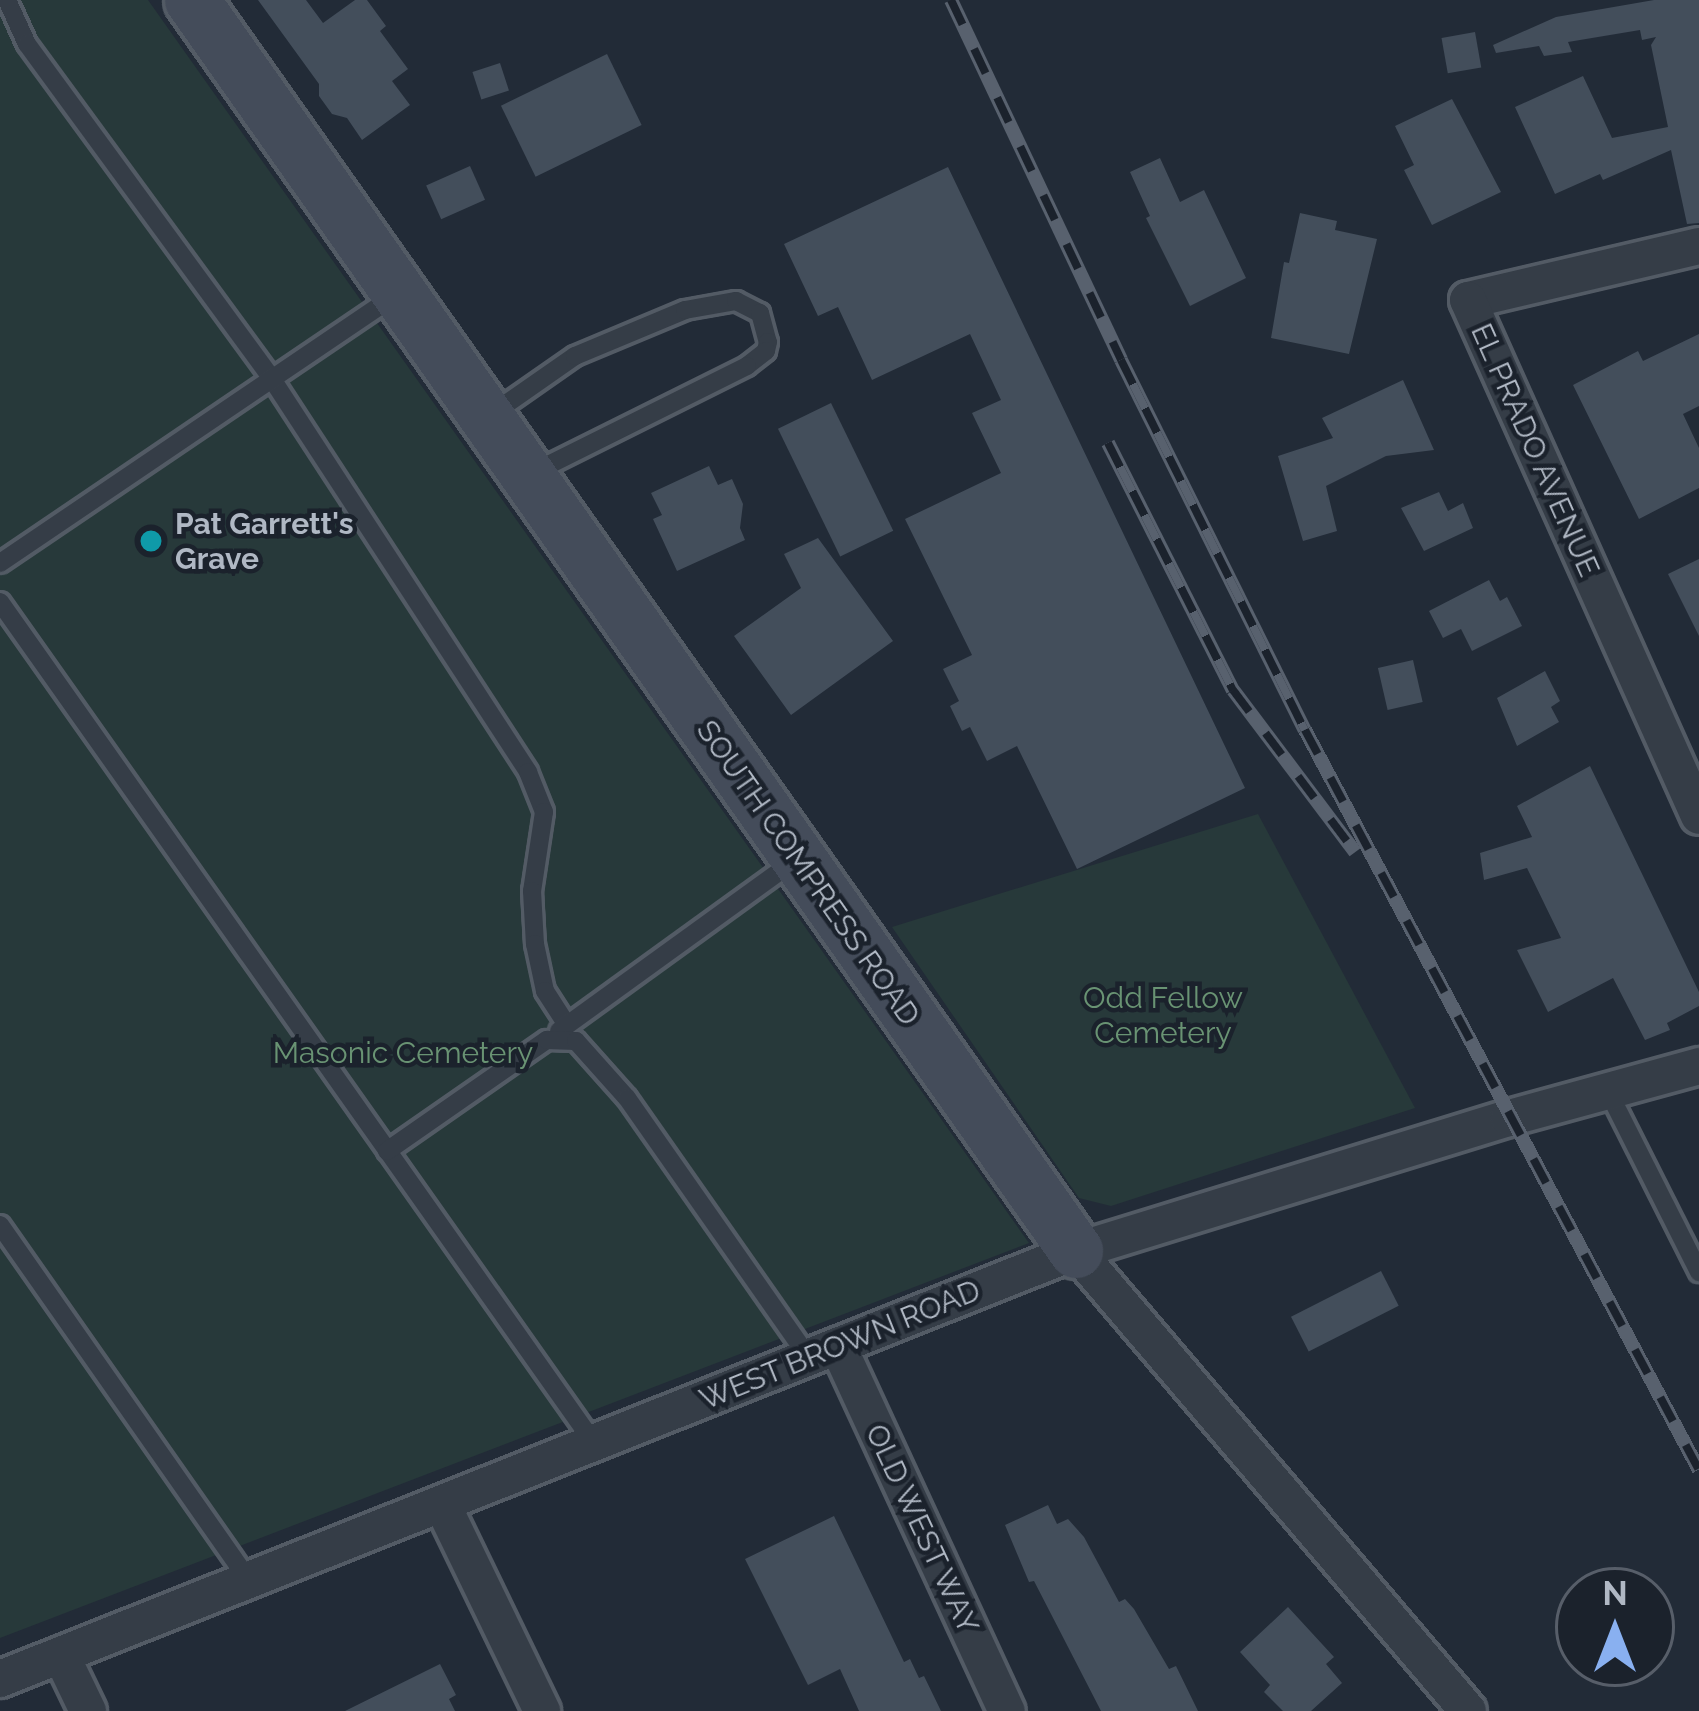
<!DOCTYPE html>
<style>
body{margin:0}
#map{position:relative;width:1699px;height:1711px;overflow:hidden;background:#222b37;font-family:Raleway,sans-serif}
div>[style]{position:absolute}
.green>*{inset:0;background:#27393a}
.building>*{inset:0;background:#434e5b;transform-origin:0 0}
.roads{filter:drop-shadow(3px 0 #535b65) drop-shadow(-3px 0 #535b65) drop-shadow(0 3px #535b65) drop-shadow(0 -3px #535b65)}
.lane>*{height:18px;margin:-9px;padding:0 9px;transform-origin:9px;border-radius:9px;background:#353d47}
.street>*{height:36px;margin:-18px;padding:0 18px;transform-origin:18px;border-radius:18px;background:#353d47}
.secondary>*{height:54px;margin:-27px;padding:0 27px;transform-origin:27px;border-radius:27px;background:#444c5a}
.rail>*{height:14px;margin-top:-7px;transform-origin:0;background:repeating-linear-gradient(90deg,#1b222c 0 27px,#58616e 0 54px);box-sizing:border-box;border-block:3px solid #58616e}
.dots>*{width:33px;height:33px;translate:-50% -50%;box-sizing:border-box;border:6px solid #1b222c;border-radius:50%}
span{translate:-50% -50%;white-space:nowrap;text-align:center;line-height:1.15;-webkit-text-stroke:9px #1b222c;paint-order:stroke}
.street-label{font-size:30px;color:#b0b8c4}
.poi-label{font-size:30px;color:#b0b8c4;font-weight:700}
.left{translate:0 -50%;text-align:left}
.park-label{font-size:30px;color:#699373}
.north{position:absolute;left:1555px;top:1567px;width:120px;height:120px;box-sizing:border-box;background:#1b222c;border:3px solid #575e69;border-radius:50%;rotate:0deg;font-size:33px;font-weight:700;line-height:48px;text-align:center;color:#b0b8c4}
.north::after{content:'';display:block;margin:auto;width:42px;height:54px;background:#89b0f0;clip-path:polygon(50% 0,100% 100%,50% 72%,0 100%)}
</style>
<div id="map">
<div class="green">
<div style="clip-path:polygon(0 0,148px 0,1029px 1243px,0 1638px)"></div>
<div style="clip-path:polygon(1258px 814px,1415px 1108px,1111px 1206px,1079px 1198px,892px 927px)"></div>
</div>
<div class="building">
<div style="clip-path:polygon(258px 0,306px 0,323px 23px,355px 0,367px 0,386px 26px,380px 31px,408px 69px,392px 81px,410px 105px,362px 140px,347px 118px,332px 114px,319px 96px,319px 84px)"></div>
<div style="clip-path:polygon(1654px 0,1699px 0,1699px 223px,1687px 224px,1671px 150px,1603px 180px,1600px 174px,1555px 194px,1515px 107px,1583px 76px,1612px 138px,1668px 127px,1651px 45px,1656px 37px,1642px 40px,1640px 30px,1568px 42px,1572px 52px,1544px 56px,1539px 46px,1496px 53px,1493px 45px,1556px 17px)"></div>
<div style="left:1475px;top:32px;width:36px;height:34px;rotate:80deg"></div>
<div style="left:607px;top:54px;width:79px;height:118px;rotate:64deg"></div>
<div style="left:500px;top:63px;width:29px;height:29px;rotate:72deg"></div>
<div style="clip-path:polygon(1452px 99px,1501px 192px,1432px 225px,1404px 170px,1414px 165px,1395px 126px)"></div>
<div style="clip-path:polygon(1160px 158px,1180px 202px,1204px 190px,1246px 278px,1190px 306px,1146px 218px,1150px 216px,1130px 172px)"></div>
<div style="left:470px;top:166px;width:37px;height:48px;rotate:66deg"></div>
<div style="clip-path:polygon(948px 167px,1245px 788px,1077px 869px,1017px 746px,987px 761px,970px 727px,962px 731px,950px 706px,959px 701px,943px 669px,972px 655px,905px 519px,1001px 473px,972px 413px,1001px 400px,970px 334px,872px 380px,838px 307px,818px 316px,784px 244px)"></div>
<div style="clip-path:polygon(1300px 213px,1337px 221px,1335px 230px,1377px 239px,1349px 354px,1271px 338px,1284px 262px,1289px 263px)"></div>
<div style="clip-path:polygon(1699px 334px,1699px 406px,1683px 414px,1699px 448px,1699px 488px,1639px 519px,1573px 385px,1638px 351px,1643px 361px)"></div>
<div style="clip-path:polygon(1403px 380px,1434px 450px,1386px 456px,1326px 486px,1337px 531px,1303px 541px,1278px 456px,1333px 438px,1322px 418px)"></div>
<div style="left:831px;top:403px;width:142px;height:59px;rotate:64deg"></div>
<div style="clip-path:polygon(709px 466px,718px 485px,732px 479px,743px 504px,740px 528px,745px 540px,677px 571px,653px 519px,662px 515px,651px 493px)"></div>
<div style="clip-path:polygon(1439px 492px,1448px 511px,1463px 503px,1473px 528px,1424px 551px,1401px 508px)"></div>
<div style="clip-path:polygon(818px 538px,893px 641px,791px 715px,734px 636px,801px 588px,784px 554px)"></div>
<div style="clip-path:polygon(1699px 559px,1699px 636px,1668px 574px)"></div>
<div style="clip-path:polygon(1489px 580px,1500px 601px,1507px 597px,1522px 626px,1472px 651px,1461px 629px,1443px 638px,1429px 611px)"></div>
<div style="left:1413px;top:660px;width:43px;height:36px;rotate:77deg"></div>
<div style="clip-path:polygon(1545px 671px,1560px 701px,1551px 707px,1559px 722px,1517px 746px,1497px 698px)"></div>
<div style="clip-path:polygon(1590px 766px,1699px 992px,1699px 1006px,1667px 1023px,1670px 1030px,1645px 1040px,1613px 978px,1548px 1012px,1517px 950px,1561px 938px,1527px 868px,1484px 880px,1480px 853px,1532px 837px,1517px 806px)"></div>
<div style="left:1381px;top:1271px;width:39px;height:101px;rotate:63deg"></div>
<div style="clip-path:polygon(1048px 1505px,1057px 1524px,1068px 1519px,1084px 1537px,1119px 1602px,1125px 1599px,1134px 1609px,1169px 1669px,1176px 1666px,1198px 1711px,1101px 1711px,1034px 1581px,1029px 1582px,1005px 1525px)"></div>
<div style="clip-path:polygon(834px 1516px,904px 1662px,910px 1659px,919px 1678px,924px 1676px,941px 1711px,859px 1711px,840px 1669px,808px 1685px,745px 1559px)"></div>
<div style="clip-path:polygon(1288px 1607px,1334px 1657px,1326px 1664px,1342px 1683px,1311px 1711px,1283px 1711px,1264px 1692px,1270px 1685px,1240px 1652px)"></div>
<div style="clip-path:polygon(440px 1664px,456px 1695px,449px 1699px,455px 1711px,345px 1711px)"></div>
</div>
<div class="roads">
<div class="lane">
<div style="left:7px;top:0;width:48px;rotate:65.6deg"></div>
<div style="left:27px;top:44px;width:415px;rotate:53.8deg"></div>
<div style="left:272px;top:379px;width:469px;rotate:56.9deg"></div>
<div style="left:528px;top:772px;width:43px;rotate:68.2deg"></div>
<div style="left:544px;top:812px;width:80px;rotate:98.6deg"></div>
<div style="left:532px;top:891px;width:53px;rotate:86.8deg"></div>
<div style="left:535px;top:944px;width:48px;rotate:78deg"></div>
<div style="left:545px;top:991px;width:40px;rotate:57.1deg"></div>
<div style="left:489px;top:416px;width:105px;rotate:-34.9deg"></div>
<div style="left:575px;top:356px;width:119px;rotate:-22.7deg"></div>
<div style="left:685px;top:310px;width:52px;rotate:-10deg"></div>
<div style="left:736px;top:301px;width:27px;rotate:27deg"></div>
<div style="left:760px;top:313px;width:30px;rotate:75deg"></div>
<div style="left:768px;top:342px;width:9px;rotate:103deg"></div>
<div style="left:766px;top:351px;width:24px;rotate:142deg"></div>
<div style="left:747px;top:366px;width:240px;rotate:153.5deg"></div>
<div style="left:0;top:563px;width:477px;rotate:-34.1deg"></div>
<div style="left:0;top:602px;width:1030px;rotate:54.77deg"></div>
<div style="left:559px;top:1031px;width:290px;rotate:-35.9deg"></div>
<div style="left:1608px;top:1091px;width:203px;rotate:63.3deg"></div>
<div style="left:387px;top:1151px;width:195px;rotate:-34.8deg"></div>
<div style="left:547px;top:1040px;width:29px;rotate:2deg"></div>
<div style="left:576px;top:1041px;width:76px;rotate:48.2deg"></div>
<div style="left:627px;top:1098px;width:317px;rotate:55deg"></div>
<div style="left:0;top:1225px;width:434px;rotate:55deg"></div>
</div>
<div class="street">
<div style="left:1699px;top:246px;width:237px;rotate:166.8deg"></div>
<div style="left:1468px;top:300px;width:565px;rotate:65.88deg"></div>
<div style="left:1076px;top:1251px;width:604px;rotate:49.56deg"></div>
<div style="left:838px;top:1346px;width:402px;rotate:65.2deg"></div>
<div style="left:442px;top:1504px;width:230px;rotate:64.2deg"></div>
<div style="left:61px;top:1655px;width:62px;rotate:64.3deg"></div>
<div style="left:0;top:1679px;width:1158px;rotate:-21.69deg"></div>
<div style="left:1076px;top:1251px;width:453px;rotate:-17.1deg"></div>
<div style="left:1509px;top:1118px;width:197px;rotate:-15.3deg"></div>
</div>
<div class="secondary">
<div style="left:192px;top:0;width:1532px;rotate:54.75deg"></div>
</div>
</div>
<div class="rail">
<div style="left:951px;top:0;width:398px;rotate:64.7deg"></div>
<div style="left:1121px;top:360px;width:413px;rotate:63.6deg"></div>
<div style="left:1305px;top:730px;width:838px;rotate:61.97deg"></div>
<div style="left:1108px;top:443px;width:277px;rotate:63.2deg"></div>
<div style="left:1233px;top:690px;width:203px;rotate:53deg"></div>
</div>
<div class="dots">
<div style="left:151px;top:541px;background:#0f9aa8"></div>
</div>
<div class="street-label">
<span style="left:1535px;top:450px;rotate:66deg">EL PRADO AVENUE</span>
<span style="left:808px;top:873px;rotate:55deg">SOUTH COMPRESS ROAD</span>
<span style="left:840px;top:1345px;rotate:-22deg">WEST BROWN ROAD</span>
<span style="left:922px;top:1529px;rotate:65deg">OLD WEST WAY</span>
</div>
<div class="poi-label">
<span class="left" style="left:175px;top:541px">Pat Garrett's<br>Grave</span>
</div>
<div class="park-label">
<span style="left:1163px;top:1015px">Odd Fellow<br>Cemetery</span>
<span style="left:403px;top:1053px">Masonic Cemetery</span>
</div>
<div class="north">N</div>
</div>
